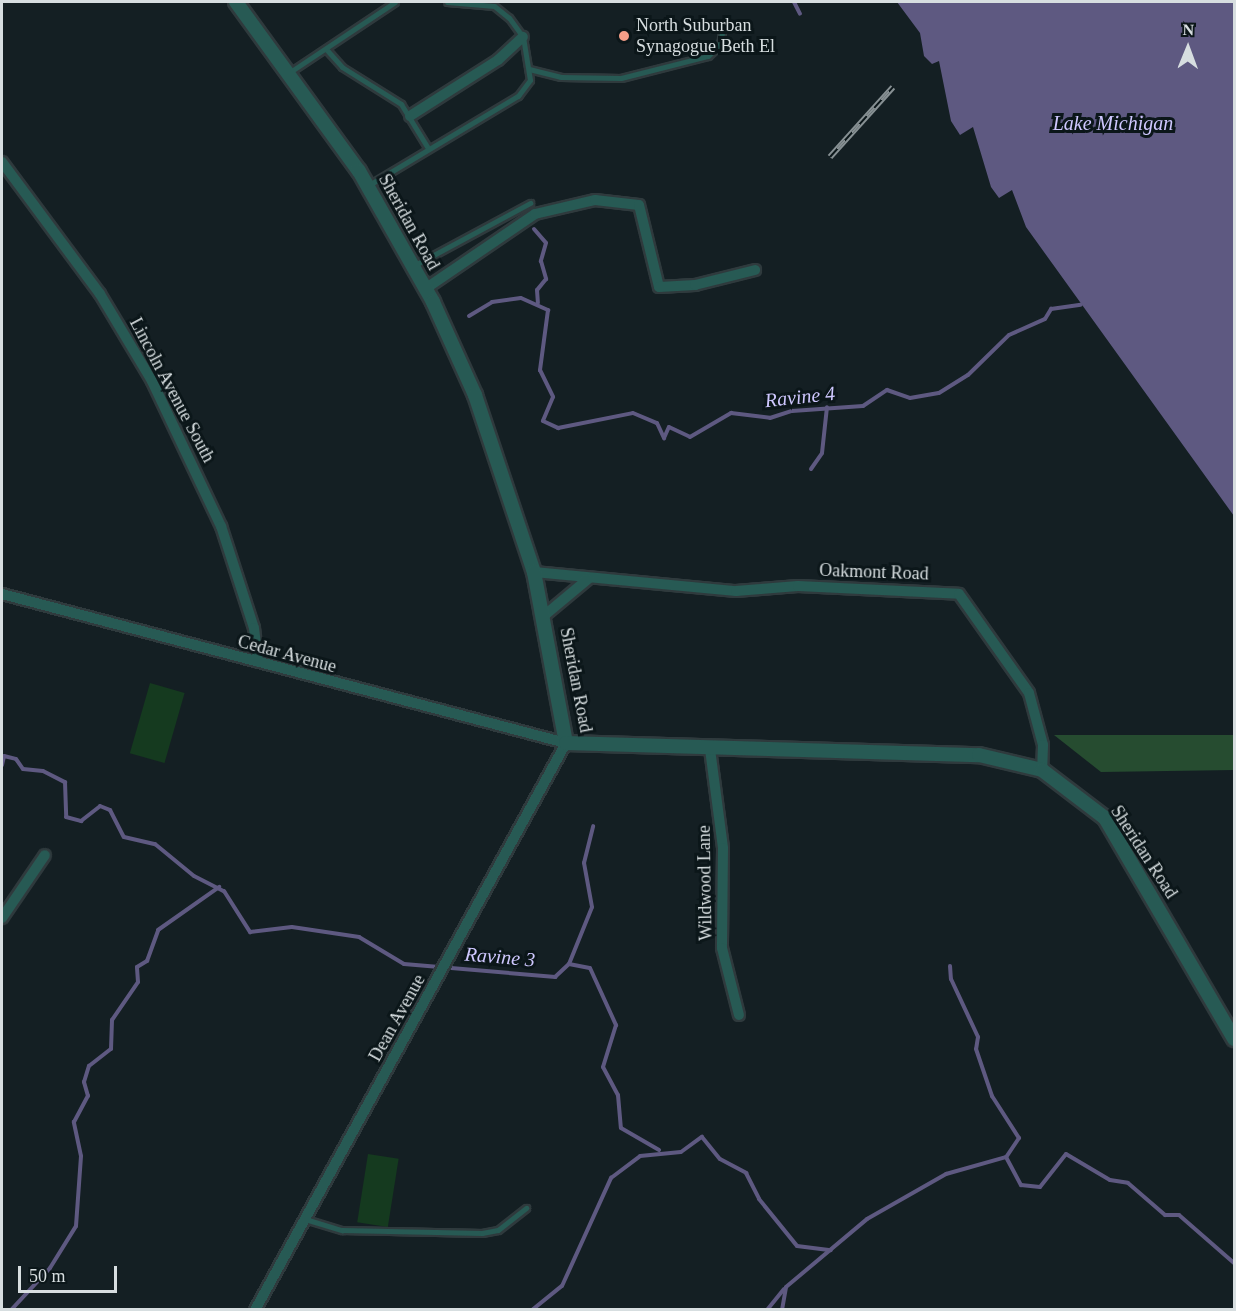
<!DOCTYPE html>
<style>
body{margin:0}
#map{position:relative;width:1236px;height:1311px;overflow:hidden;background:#141f23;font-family:Georgia,serif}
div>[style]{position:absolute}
.green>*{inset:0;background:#153a1f;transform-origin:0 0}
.forest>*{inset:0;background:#264c30}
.water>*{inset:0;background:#5e5981}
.stream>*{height:4px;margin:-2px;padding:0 2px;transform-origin:2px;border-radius:2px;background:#5e5981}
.roads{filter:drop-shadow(2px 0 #2f3a3d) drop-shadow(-2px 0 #2f3a3d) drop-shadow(0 2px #2f3a3d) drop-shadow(0 -2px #2f3a3d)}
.service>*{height:5px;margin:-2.5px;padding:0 2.5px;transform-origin:2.5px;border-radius:2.5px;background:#275a54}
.minor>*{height:10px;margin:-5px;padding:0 5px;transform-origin:5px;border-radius:5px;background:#275a54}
.tertiary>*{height:14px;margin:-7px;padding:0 7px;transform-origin:7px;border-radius:7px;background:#275a54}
.rail>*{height:6px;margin-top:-3px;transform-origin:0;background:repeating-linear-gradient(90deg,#0b1619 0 11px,#879093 0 22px);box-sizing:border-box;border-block:2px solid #879093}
.dots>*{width:16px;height:16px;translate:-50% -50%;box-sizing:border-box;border:3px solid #0b1619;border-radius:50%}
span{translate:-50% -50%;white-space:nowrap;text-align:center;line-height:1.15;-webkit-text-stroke:6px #0b1619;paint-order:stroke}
.poi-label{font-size:18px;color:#d7dee0}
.left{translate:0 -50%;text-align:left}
.street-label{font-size:18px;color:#d7dee0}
.water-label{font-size:20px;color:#cfc8ff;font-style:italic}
.frame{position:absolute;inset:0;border:3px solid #d7dee0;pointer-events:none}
.north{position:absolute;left:1158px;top:18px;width:60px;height:60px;-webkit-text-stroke:4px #0b1619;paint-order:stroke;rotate:1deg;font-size:16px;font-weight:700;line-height:24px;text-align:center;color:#d7dee0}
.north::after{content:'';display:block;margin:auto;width:21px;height:27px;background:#d7dee0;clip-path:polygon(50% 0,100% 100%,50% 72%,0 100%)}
.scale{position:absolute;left:18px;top:1266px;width:99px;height:27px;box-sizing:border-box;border:3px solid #d7dee0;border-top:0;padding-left:8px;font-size:18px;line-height:21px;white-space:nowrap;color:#d7dee0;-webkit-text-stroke:4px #0b1619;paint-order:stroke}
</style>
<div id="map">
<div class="green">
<div style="left:150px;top:683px;width:36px;height:73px;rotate:16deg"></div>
<div style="left:368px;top:1154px;width:31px;height:69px;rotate:9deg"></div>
</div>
<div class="forest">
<div style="clip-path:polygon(1054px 735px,1234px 735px,1234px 770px,1101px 772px)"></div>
</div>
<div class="water">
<div style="clip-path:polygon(897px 2px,1234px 2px,1234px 516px,1026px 227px,1012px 190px,999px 198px,991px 187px,973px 127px,960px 135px,951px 121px,939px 61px,932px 64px,924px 56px,920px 33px)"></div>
</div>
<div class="stream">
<div style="left:794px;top:2px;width:13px;rotate:63deg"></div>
<div style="left:534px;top:229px;width:18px;rotate:49deg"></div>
<div style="left:546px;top:243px;width:19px;rotate:106deg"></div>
<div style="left:541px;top:261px;width:19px;rotate:74deg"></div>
<div style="left:546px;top:279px;width:14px;rotate:129deg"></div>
<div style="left:537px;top:290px;width:13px;rotate:86deg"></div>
<div style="left:469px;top:316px;width:27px;rotate:-31deg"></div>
<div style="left:492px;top:302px;width:29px;rotate:-8deg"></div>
<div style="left:521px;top:298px;width:30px;rotate:24deg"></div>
<div style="left:548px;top:310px;width:61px;rotate:97.6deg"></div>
<div style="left:540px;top:370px;width:30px;rotate:64deg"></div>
<div style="left:553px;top:397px;width:26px;rotate:113deg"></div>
<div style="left:543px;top:421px;width:17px;rotate:25deg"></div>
<div style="left:558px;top:428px;width:76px;rotate:-11.3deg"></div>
<div style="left:633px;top:413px;width:26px;rotate:23deg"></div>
<div style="left:657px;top:423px;width:17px;rotate:65deg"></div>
<div style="left:664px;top:438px;width:12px;rotate:-66deg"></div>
<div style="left:669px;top:427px;width:23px;rotate:25deg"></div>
<div style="left:690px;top:437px;width:48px;rotate:-30.3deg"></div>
<div style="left:731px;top:413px;width:39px;rotate:7deg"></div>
<div style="left:770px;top:418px;width:23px;rotate:-18deg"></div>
<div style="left:792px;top:411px;width:71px;rotate:-4deg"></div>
<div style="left:863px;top:406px;width:29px;rotate:-34deg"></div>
<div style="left:887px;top:390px;width:24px;rotate:19deg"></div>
<div style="left:910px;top:398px;width:29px;rotate:-10deg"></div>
<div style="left:939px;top:393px;width:34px;rotate:-32deg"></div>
<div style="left:968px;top:375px;width:57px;rotate:-44.3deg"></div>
<div style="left:1009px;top:335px;width:39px;rotate:-24deg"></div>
<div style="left:1045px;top:319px;width:12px;rotate:-59deg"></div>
<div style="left:1051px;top:309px;width:30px;rotate:-8deg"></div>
<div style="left:811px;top:469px;width:19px;rotate:-55deg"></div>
<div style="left:822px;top:453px;width:46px;rotate:-83.8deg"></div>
<div style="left:2px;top:765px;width:9px;rotate:-77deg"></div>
<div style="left:4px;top:756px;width:12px;rotate:14deg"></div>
<div style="left:16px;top:759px;width:12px;rotate:55deg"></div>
<div style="left:23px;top:769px;width:20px;rotate:6deg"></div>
<div style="left:43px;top:771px;width:25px;rotate:27deg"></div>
<div style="left:65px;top:782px;width:35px;rotate:88deg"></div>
<div style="left:66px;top:817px;width:16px;rotate:15deg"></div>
<div style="left:81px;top:821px;width:24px;rotate:-38deg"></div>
<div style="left:100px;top:806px;width:11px;rotate:22deg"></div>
<div style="left:110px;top:810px;width:30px;rotate:63deg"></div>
<div style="left:124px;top:837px;width:32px;rotate:13deg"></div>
<div style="left:155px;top:844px;width:50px;rotate:39.4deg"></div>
<div style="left:194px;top:876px;width:34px;rotate:27deg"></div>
<div style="left:224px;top:891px;width:49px;rotate:57.6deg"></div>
<div style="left:250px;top:932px;width:42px;rotate:-6.8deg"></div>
<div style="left:292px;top:927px;width:68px;rotate:8.5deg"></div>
<div style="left:359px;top:937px;width:52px;rotate:31deg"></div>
<div style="left:404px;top:964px;width:152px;rotate:4.9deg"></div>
<div style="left:555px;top:977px;width:19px;rotate:-43deg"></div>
<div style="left:569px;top:964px;width:21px;rotate:11deg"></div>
<div style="left:590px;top:968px;width:63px;rotate:65.5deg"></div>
<div style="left:616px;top:1025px;width:44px;rotate:107.2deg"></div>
<div style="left:603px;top:1067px;width:32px;rotate:62deg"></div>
<div style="left:618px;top:1095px;width:33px;rotate:85deg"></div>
<div style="left:621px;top:1128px;width:44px;rotate:30.1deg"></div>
<div style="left:569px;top:964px;width:61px;rotate:-68deg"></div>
<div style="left:592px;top:907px;width:45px;rotate:-100.3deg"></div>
<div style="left:584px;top:863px;width:38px;rotate:-76deg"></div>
<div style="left:950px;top:966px;width:13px;rotate:86deg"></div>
<div style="left:951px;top:979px;width:64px;rotate:65deg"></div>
<div style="left:978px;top:1037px;width:12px;rotate:99deg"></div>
<div style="left:976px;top:1049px;width:50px;rotate:71.2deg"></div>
<div style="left:992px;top:1096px;width:50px;rotate:57.3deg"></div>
<div style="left:1019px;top:1138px;width:23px;rotate:124deg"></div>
<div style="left:11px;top:1310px;width:57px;rotate:-47.1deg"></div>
<div style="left:50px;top:1268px;width:49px;rotate:-58.2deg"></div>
<div style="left:76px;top:1226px;width:70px;rotate:-85.9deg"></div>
<div style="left:81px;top:1156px;width:35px;rotate:-102deg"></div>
<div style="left:74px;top:1122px;width:30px;rotate:-62deg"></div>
<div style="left:88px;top:1096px;width:15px;rotate:-106deg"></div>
<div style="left:84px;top:1082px;width:17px;rotate:-73deg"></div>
<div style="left:89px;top:1066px;width:28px;rotate:-38deg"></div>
<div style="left:111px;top:1049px;width:29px;rotate:-88deg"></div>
<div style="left:112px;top:1020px;width:46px;rotate:-55.6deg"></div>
<div style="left:138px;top:982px;width:15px;rotate:-94deg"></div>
<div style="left:137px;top:967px;width:12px;rotate:-31deg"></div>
<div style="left:147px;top:961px;width:33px;rotate:-70deg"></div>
<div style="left:158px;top:930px;width:75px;rotate:-35.2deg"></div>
<div style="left:532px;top:1310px;width:38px;rotate:-39deg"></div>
<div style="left:562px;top:1286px;width:119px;rotate:-65.6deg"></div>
<div style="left:611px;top:1178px;width:36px;rotate:-37deg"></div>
<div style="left:640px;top:1156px;width:41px;rotate:-5.6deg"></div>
<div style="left:681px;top:1152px;width:26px;rotate:-36deg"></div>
<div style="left:702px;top:1137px;width:28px;rotate:51deg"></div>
<div style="left:720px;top:1159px;width:30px;rotate:28deg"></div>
<div style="left:746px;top:1173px;width:29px;rotate:63deg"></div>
<div style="left:759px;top:1199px;width:60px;rotate:51deg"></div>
<div style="left:797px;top:1246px;width:34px;rotate:7deg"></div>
<div style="left:767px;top:1310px;width:27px;rotate:-51deg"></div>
<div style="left:782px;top:1310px;width:23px;rotate:-80deg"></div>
<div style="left:786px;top:1287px;width:106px;rotate:-40deg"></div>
<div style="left:867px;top:1219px;width:91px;rotate:-29.7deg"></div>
<div style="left:946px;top:1174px;width:62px;rotate:-15.8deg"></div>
<div style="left:1006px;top:1157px;width:32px;rotate:62deg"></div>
<div style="left:1021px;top:1185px;width:19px;rotate:6deg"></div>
<div style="left:1040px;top:1187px;width:42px;rotate:-51.8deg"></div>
<div style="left:1066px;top:1154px;width:51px;rotate:30.6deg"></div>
<div style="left:1110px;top:1180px;width:18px;rotate:9deg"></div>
<div style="left:1128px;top:1183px;width:49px;rotate:40.9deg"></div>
<div style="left:1165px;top:1215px;width:14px"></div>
<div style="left:1179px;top:1215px;width:73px;rotate:41.1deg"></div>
</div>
<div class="roads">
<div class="service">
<div style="left:326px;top:49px;width:24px;rotate:48deg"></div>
<div style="left:342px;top:67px;width:70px;rotate:32.1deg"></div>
<div style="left:401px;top:104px;width:52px;rotate:58.5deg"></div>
<div style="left:529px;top:69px;width:33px;rotate:14deg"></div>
<div style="left:561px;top:77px;width:60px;rotate:1deg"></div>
<div style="left:621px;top:78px;width:90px;rotate:-14.2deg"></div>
<div style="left:708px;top:56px;width:16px;rotate:-43deg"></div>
<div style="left:720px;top:45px;width:13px;rotate:-81deg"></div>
<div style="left:290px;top:72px;width:126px;rotate:-33.7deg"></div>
<div style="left:369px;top:185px;width:174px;rotate:-30.9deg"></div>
<div style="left:518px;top:96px;width:20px;rotate:-53deg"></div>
<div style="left:530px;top:80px;width:44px;rotate:-99.2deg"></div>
<div style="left:523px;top:37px;width:24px;rotate:-126deg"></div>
<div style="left:509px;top:18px;width:19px;rotate:-141deg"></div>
<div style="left:494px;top:6px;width:47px;rotate:-175.1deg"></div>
<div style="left:415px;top:265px;width:131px;rotate:-28.3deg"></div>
<div style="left:305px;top:1219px;width:39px;rotate:17deg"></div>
<div style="left:342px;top:1230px;width:140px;rotate:1.2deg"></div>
<div style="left:482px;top:1233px;width:16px;rotate:-11deg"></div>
<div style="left:498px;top:1230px;width:36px;rotate:-38deg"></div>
</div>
<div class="minor">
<div style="left:410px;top:116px;width:104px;rotate:-32.5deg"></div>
<div style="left:498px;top:60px;width:34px;rotate:-43deg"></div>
<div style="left:2px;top:162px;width:164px;rotate:53.4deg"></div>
<div style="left:100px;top:294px;width:101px;rotate:59.1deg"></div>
<div style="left:152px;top:381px;width:161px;rotate:64.6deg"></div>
<div style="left:221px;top:526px;width:107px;rotate:72.1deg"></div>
<div style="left:254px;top:628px;width:34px;rotate:83deg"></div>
<div style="left:425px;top:289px;width:133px;rotate:-34.3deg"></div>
<div style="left:535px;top:214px;width:62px;rotate:-13.1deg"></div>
<div style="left:595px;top:200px;width:44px;rotate:6.5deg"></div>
<div style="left:639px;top:205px;width:84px;rotate:76.3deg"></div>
<div style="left:659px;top:287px;width:36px;rotate:-3deg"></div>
<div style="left:695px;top:285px;width:62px;rotate:-14deg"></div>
<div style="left:534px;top:572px;width:203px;rotate:5.4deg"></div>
<div style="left:736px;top:591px;width:62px;rotate:-4.6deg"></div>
<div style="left:798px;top:586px;width:161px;rotate:2.8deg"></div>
<div style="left:959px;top:594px;width:121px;rotate:54.7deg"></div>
<div style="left:1029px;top:693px;width:54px;rotate:74.9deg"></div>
<div style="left:1043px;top:745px;width:25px;rotate:92deg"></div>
<div style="left:2px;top:594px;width:583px;rotate:14.8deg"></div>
<div style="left:566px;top:743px;width:647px;rotate:118.74deg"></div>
<div style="left:545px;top:615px;width:56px;rotate:-39.9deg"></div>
<div style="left:710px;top:749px;width:100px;rotate:82.5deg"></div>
<div style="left:723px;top:848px;width:100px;rotate:90.6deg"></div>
<div style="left:722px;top:948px;width:69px;rotate:75.8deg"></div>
<div style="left:2px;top:918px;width:76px;rotate:-55.7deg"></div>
</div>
<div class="tertiary">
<div style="left:236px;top:2px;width:209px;rotate:54deg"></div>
<div style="left:359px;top:171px;width:150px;rotate:60.5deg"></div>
<div style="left:433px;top:302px;width:102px;rotate:65.7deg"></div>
<div style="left:475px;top:395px;width:187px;rotate:71.6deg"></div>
<div style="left:534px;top:572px;width:174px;rotate:79.4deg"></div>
<div style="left:566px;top:743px;width:413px;rotate:1.7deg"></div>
<div style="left:979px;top:755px;width:65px;rotate:13.4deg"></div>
<div style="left:1042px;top:770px;width:79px;rotate:37.3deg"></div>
<div style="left:1105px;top:818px;width:256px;rotate:59.7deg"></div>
</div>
</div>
<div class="rail">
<div style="left:830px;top:157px;width:94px;rotate:-48deg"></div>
</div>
<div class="dots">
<div style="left:624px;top:36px;background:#f49e88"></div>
</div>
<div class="poi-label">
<span class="left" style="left:636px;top:36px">North Suburban<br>Synagogue Beth El</span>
</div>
<div class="street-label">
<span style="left:409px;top:222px;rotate:61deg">Sheridan Road</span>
<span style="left:172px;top:390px;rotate:62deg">Lincoln Avenue South</span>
<span style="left:874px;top:572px;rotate:2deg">Oakmont Road</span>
<span style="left:287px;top:654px;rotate:15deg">Cedar Avenue</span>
<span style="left:576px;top:680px;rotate:79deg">Sheridan Road</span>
<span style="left:1144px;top:852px;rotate:57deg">Sheridan Road</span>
<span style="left:705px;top:883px;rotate:-91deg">Wildwood Lane</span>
<span style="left:397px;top:1018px;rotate:-61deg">Dean Avenue</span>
</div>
<div class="water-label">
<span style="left:1113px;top:123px">Lake Michigan</span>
<span style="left:800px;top:397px;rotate:-6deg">Ravine 4</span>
<span style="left:500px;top:957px;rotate:5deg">Ravine 3</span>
</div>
<div class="frame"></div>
<div class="north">N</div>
<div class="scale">50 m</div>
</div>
